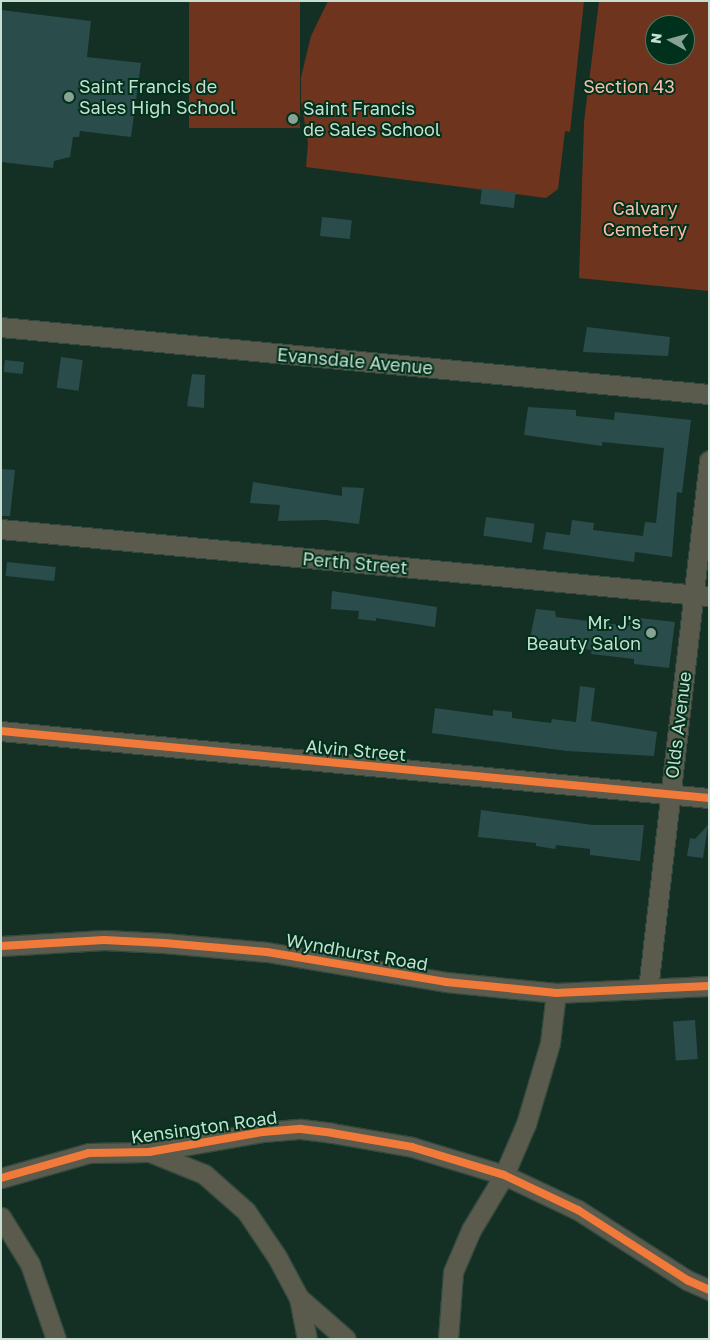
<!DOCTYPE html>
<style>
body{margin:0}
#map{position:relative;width:710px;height:1340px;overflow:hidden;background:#143024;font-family:"Golos Text",sans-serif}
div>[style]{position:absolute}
.green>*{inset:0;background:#6f341d;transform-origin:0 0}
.building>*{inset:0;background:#2a4c4a;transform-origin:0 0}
.roads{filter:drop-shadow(1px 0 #33493f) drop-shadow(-1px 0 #33493f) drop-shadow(0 1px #33493f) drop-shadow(0 -1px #33493f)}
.minor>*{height:19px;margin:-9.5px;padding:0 9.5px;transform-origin:9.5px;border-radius:9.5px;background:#5a5b4c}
.cycleway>*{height:8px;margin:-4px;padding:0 4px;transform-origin:4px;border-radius:4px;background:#f17a3a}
.dots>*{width:14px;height:14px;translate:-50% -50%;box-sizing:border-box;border:2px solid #00311c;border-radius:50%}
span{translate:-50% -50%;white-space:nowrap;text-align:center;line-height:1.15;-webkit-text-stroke:4px #00311c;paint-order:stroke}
.park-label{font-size:18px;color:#f8beaa}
.poi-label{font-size:18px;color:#c6dfd0}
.left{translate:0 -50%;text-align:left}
.right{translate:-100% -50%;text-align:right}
.street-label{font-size:18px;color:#c6dfd0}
.frame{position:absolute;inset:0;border:2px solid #c6dfd0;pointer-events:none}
.north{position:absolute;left:645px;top:15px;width:50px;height:50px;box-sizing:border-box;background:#00311c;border:1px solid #4f7764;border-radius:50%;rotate:277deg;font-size:14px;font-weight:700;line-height:20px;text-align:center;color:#c6dfd0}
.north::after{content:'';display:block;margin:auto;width:18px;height:22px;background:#88a294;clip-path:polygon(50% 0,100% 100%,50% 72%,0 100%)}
</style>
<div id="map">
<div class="green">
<div style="left:189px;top:1px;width:111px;height:127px"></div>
<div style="clip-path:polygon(328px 1px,584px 1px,570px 132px,565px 131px,558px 189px,546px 198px,306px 167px,308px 143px,301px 101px,301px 77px,311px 36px)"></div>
<div style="clip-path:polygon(evenodd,599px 1px,709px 1px,709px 291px,579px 278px,584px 122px,599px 1px,655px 25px,685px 25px,685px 55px,655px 55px,655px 25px)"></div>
</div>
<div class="building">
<div style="clip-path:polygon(1px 10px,91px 21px,87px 57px,141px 63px,131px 137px,80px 131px,79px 137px,73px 137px,70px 157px,54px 161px,53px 168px,1px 162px)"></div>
<div style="left:482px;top:188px;width:34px;height:16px;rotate:7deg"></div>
<div style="left:322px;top:217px;width:30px;height:19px;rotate:6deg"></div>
<div style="clip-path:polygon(587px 327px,670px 337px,668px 356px,583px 352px)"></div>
<div style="left:61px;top:357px;width:22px;height:31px;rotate:8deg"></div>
<div style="left:5px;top:360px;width:19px;height:12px;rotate:6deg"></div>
<div style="clip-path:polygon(192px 374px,205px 375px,204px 408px,187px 406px)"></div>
<div style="clip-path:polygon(528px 407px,576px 410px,576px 416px,614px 420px,615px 412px,691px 420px,682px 493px,677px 492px,672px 557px,635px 552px,634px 562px,543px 549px,546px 532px,570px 535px,572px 520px,594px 523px,593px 530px,643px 536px,645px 522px,656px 523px,664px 448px,602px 442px,602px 446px,524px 435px)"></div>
<div style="clip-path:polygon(1px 469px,15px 470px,10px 516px,1px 516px)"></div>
<div style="clip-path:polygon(253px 482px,342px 496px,342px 487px,364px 488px,359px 524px,325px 520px,278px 521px,280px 505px,250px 503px)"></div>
<div style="left:486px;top:517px;width:49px;height:19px;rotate:8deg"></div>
<div style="left:7px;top:562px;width:49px;height:14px;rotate:6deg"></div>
<div style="clip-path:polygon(332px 591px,437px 607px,435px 627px,376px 618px,376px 621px,358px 619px,359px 611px,331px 609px)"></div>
<div style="clip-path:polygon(536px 609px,555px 611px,556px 617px,629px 626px,630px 617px,675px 622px,669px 668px,634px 664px,634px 659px,591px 654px,592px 650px,558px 646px,559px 641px,530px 638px)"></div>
<div style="clip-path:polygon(580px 686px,595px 688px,591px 721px,657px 732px,654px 756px,567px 751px,432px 733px,435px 708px,493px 716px,493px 710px,512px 712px,512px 718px,551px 723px,552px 719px,576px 722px)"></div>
<div style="clip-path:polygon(481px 810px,593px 825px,644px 825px,640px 861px,590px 855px,590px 849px,556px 845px,555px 849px,536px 846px,536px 843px,478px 837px)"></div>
<div style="clip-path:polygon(708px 825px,703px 858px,687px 856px,690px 838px,695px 839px)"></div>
<div style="left:695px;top:1020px;width:39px;height:22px;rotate:86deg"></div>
</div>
<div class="roads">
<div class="minor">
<div style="left:1px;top:327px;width:711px;rotate:5.41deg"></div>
<div style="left:1px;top:529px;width:711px;rotate:5.41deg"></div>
<div style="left:1px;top:731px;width:711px;rotate:5.41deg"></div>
<div style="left:1px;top:946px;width:103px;rotate:-3.3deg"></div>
<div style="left:104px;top:940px;width:60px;rotate:2.9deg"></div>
<div style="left:164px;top:943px;width:103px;rotate:5deg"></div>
<div style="left:267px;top:952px;width:181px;rotate:9.5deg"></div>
<div style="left:446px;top:982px;width:111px;rotate:5.7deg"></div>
<div style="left:556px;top:993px;width:153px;rotate:-2.6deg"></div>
<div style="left:648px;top:989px;width:532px;rotate:-83.41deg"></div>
<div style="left:152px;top:1153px;width:56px;rotate:22deg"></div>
<div style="left:204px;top:1174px;width:56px;rotate:41.4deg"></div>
<div style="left:246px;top:1211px;width:55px;rotate:56deg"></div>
<div style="left:277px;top:1257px;width:47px;rotate:61.8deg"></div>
<div style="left:299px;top:1298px;width:42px;rotate:79deg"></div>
<div style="left:1px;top:1178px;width:91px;rotate:-15.9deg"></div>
<div style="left:89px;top:1153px;width:60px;rotate:-1deg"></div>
<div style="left:149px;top:1152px;width:116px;rotate:-10deg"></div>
<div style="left:263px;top:1132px;width:38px;rotate:-5deg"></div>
<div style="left:301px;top:1129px;width:31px;rotate:7deg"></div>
<div style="left:332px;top:1133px;width:81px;rotate:9.9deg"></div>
<div style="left:412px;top:1147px;width:96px;rotate:16.9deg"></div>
<div style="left:504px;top:1175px;width:82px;rotate:25.3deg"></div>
<div style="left:578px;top:1210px;width:130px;rotate:32.7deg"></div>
<div style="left:687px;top:1280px;width:24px;rotate:24deg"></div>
<div style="left:1px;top:1217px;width:55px;rotate:58.3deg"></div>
<div style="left:30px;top:1264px;width:79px;rotate:70.9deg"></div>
<div style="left:299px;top:1298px;width:62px;rotate:41.1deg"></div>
<div style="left:448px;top:1339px;width:67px;rotate:-85.7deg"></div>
<div style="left:453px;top:1272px;width:46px;rotate:-66.8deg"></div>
<div style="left:471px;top:1230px;width:64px;rotate:-59deg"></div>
<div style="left:504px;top:1175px;width:56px;rotate:-66.7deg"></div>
<div style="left:526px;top:1124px;width:84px;rotate:-73.5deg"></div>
<div style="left:550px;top:1043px;width:50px;rotate:-83.2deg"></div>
</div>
</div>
<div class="cycleway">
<div style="left:1px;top:731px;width:711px;rotate:5.41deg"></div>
<div style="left:1px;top:946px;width:103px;rotate:-3.3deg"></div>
<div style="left:104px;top:940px;width:60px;rotate:2.9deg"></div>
<div style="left:164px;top:943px;width:103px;rotate:5deg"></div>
<div style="left:267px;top:952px;width:181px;rotate:9.5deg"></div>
<div style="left:446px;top:982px;width:111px;rotate:5.7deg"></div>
<div style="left:556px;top:993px;width:153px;rotate:-2.6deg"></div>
<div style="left:1px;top:1178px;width:91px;rotate:-15.9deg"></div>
<div style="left:89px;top:1153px;width:60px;rotate:-1deg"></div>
<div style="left:149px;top:1152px;width:116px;rotate:-10deg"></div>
<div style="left:263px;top:1132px;width:38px;rotate:-5deg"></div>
<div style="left:301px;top:1129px;width:31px;rotate:7deg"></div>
<div style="left:332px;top:1133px;width:81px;rotate:9.9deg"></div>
<div style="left:412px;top:1147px;width:96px;rotate:16.9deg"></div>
<div style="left:504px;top:1175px;width:82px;rotate:25.3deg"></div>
<div style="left:578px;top:1210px;width:130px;rotate:32.7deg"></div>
<div style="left:687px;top:1280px;width:24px;rotate:24deg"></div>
</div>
<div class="dots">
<div style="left:69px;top:97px;background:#88a294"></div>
<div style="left:293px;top:119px;background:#88a294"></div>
<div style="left:651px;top:633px;background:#88a294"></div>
</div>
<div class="park-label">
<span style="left:629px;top:86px">Section 43</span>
<span style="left:645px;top:219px">Calvary<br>Cemetery</span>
</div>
<div class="poi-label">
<span class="left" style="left:79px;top:97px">Saint Francis de<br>Sales High School</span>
<span class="left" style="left:303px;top:119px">Saint Francis<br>de Sales School</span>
<span class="right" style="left:641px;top:633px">Mr. J's<br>Beauty Salon</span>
</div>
<div class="street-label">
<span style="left:355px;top:361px;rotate:5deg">Evansdale Avenue</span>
<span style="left:355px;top:563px;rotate:5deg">Perth Street</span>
<span style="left:678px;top:725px;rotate:-83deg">Olds Avenue</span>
<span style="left:356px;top:750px;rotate:5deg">Alvin Street</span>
<span style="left:357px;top:952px;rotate:10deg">Wyndhurst Road</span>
<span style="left:204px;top:1127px;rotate:-8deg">Kensington Road</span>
</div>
<div class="frame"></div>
<div class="north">N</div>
</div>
